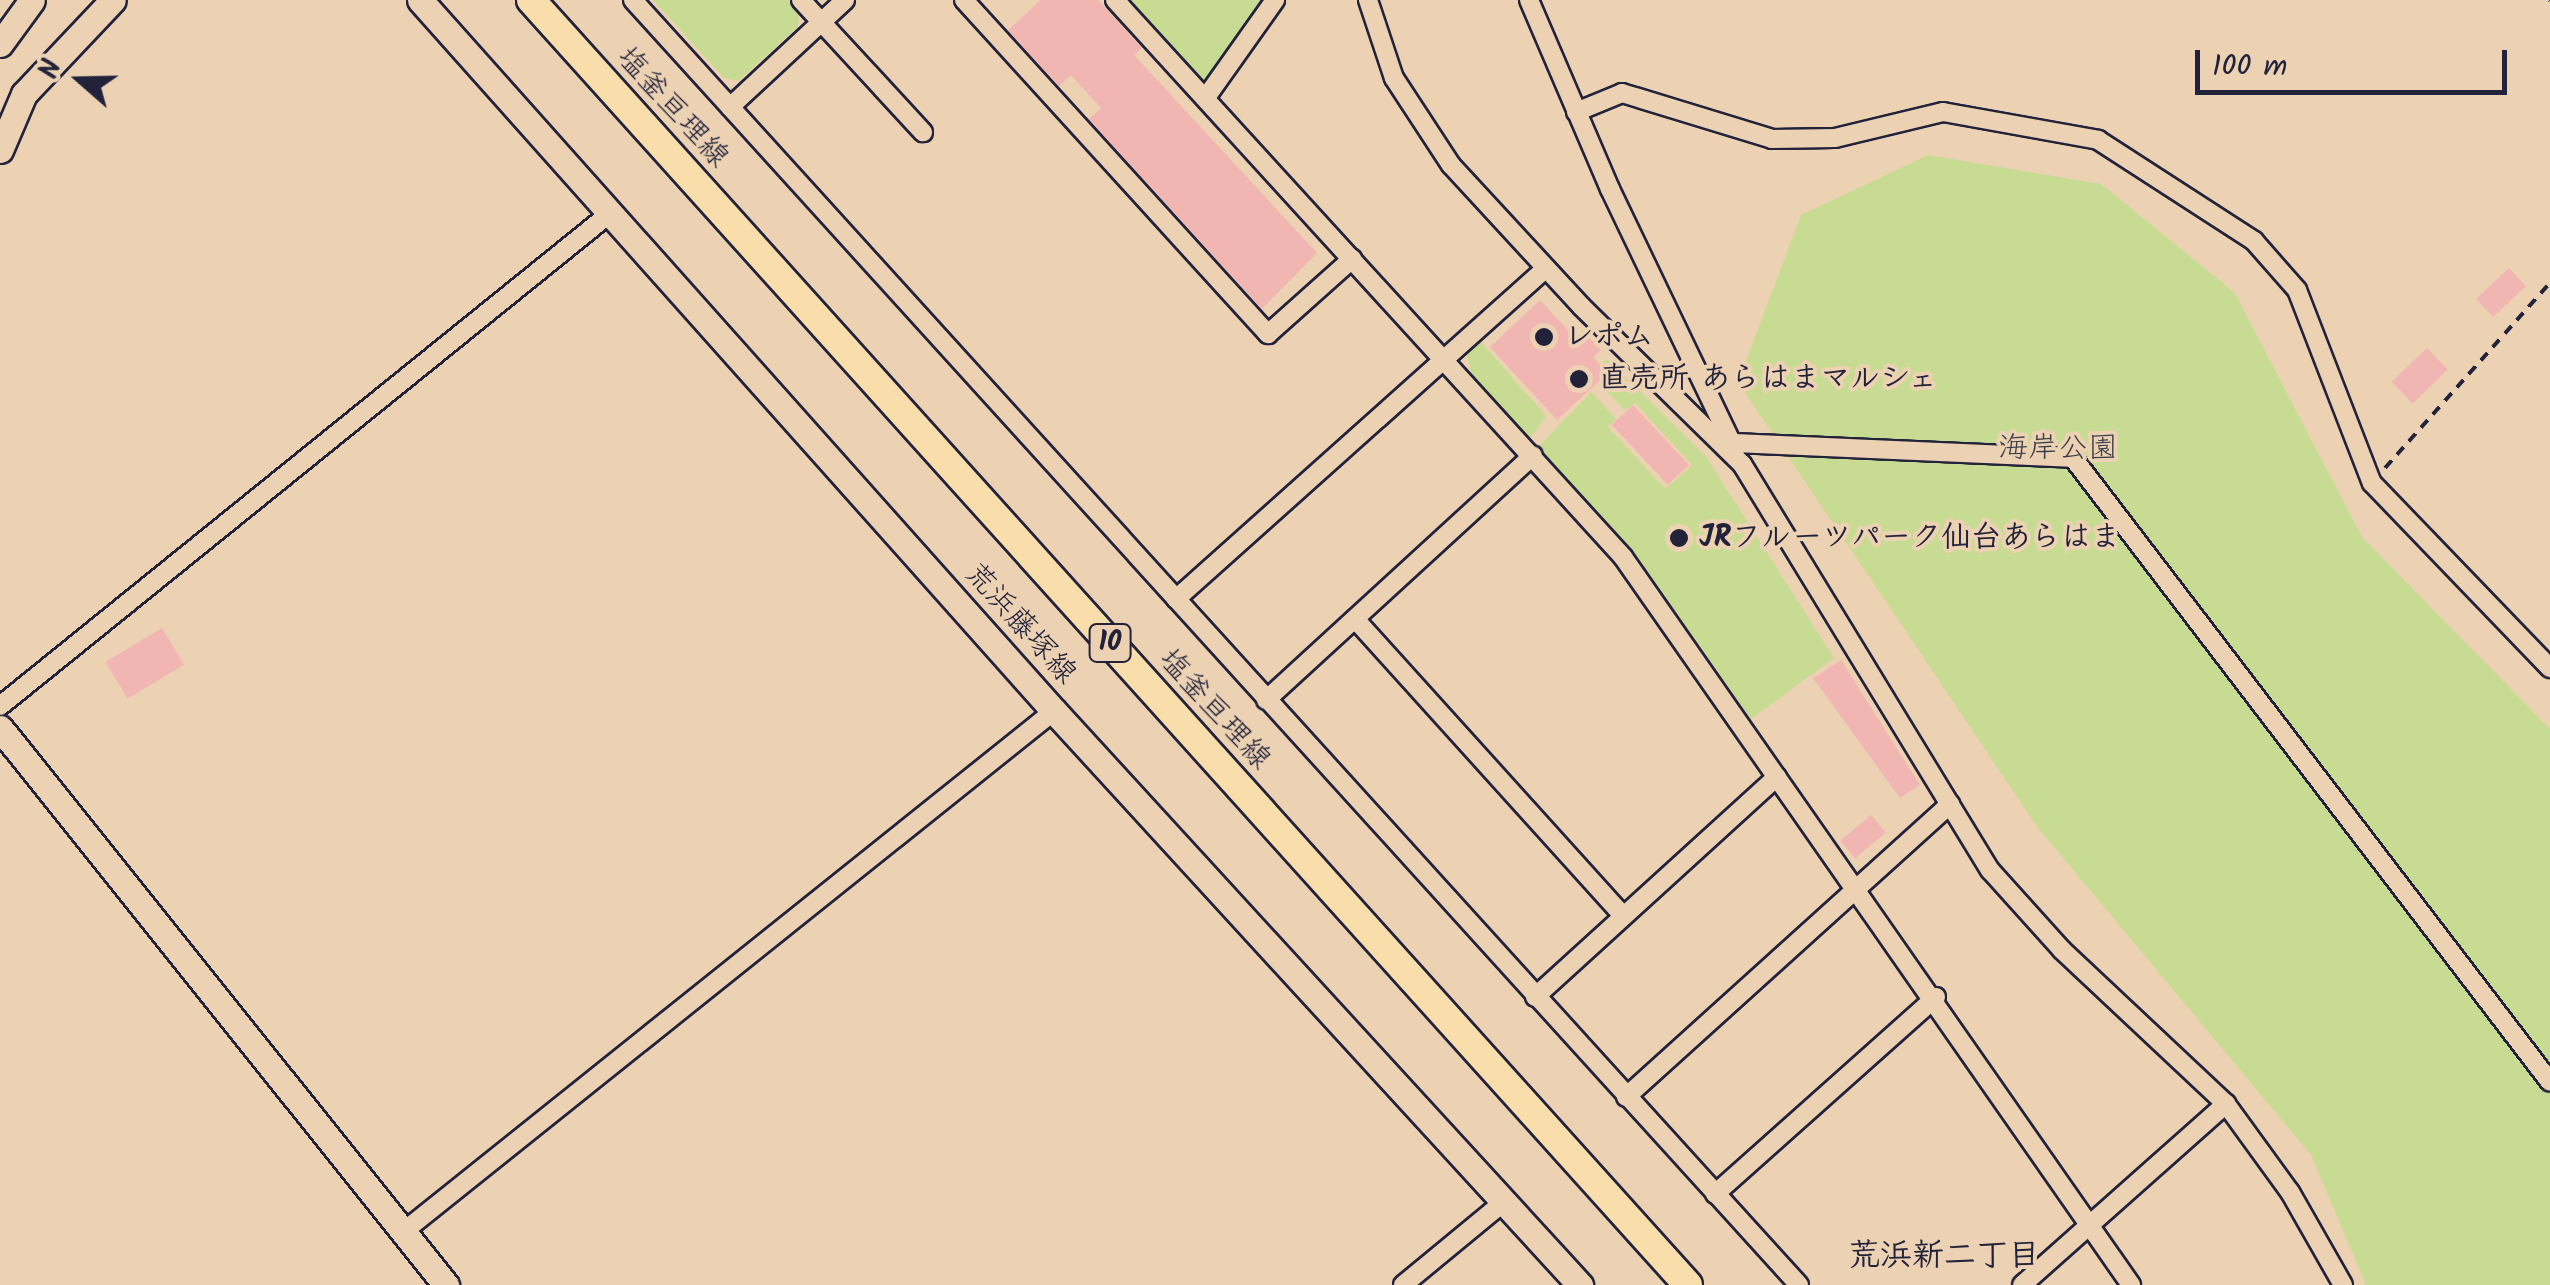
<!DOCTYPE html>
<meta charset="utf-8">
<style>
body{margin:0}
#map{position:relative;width:2550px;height:1285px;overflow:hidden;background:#ecd2b3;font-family:Kalam,"Klee One",sans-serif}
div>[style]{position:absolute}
.green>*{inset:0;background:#c7dc92}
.building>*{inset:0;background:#f2b6b2;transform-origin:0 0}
.path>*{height:4px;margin-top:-2px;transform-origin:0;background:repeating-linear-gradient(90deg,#22223b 0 10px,transparent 0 18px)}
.roads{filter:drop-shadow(2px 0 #22223b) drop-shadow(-2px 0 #22223b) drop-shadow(0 2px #22223b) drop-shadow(0 -2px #22223b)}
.street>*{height:18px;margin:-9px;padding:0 9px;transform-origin:9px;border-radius:9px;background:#ecd2b3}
.secondary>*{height:25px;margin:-12.5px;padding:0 12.5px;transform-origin:12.5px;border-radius:12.5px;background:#ecd2b3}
.primary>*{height:28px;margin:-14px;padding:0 14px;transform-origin:14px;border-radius:14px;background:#f9ddab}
.dots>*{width:28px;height:28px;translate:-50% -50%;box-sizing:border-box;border:5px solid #ecd2b3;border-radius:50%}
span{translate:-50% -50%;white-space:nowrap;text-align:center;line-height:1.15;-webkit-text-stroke:8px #ecd2b3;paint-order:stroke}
.shield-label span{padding:2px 8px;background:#ecd2b3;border:2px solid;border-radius:8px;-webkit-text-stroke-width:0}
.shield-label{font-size:28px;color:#22223b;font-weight:700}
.street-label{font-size:30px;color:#22223b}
.poi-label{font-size:30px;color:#22223b;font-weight:700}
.left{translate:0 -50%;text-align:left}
.park-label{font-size:30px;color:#3b3e48}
.neighbourhood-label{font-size:32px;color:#22223b;font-weight:700}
.north{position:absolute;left:30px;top:30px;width:100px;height:100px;-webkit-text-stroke:8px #ecd2b3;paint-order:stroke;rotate:290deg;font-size:28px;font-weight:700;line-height:40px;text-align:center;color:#22223b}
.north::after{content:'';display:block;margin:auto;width:35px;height:45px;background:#22223b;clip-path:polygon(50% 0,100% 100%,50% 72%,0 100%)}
.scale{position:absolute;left:2195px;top:50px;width:312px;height:45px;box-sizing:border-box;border:5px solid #22223b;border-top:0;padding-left:12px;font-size:30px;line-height:35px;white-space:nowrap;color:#22223b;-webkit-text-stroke:8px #ecd2b3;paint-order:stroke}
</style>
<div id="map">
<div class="green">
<div style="clip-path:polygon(653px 0,788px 0,799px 12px,798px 27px,738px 81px,724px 78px)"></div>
<div style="clip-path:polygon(1122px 0,1265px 0,1211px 80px,1195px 81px)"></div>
<div style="clip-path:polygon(1928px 155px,2101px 184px,2234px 292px,2362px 537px,2550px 729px,2550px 1285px,2366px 1285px,2311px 1155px,2038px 828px,1738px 382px,1801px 215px)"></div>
<div style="clip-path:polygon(1480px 341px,1546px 416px,1530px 439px,1471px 373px,1467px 353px)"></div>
<div style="clip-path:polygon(1607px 359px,1705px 455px,1834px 658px,1751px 719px,1632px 549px,1538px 447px,1591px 392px,1616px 419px,1608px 427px,1665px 489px,1692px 465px,1635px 403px,1625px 410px,1599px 385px,1610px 374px,1601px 364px)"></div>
</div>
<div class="building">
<div style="clip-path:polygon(1041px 0,1098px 0,1142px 48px,1134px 55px,1317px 253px,1262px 309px,1089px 119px,1101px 108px,1071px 75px,1059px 86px,1008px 30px)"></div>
<div style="left:2509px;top:268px;width:25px;height:45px;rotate:47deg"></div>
<div style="clip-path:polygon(1540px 300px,1577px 340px,1585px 333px,1601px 350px,1593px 357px,1608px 373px,1557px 420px,1490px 347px)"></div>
<div style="left:2427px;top:348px;width:30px;height:49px;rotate:46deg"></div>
<div style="left:1633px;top:405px;width:82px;height:29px;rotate:47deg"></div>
<div style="left:162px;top:628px;width:43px;height:66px;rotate:59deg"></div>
<div style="clip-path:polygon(1841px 660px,1920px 785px,1900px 798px,1813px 678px)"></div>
<div style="left:1871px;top:815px;width:23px;height:40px;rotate:50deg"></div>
</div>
<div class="path">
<div style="left:2549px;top:0;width:1px;rotate:45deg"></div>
<div style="left:2385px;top:468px;width:248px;rotate:-48.3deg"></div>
</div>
<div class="roads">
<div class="street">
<div style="left:633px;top:0;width:1735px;rotate:47.78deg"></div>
<div style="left:801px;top:0;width:180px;rotate:47.3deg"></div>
<div style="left:964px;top:0;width:452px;rotate:47.7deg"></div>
<div style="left:1268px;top:334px;width:113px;rotate:-41.8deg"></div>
<div style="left:1115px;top:0;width:754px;rotate:47.63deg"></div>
<div style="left:1623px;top:557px;width:888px;rotate:55.09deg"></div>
<div style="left:1368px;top:0;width:82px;rotate:71.6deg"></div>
<div style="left:1394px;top:78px;width:104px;rotate:56.8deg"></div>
<div style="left:1451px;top:165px;width:192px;rotate:47.3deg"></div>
<div style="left:1581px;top:306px;width:226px;rotate:44.5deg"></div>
<div style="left:1742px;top:464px;width:476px;rotate:58.6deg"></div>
<div style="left:1990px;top:870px;width:108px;rotate:48deg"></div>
<div style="left:2062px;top:950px;width:225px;rotate:43.2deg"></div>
<div style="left:2226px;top:1104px;width:109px;rotate:54deg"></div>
<div style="left:2290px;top:1192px;width:107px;rotate:60.3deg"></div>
<div style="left:1529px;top:0;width:206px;rotate:66.8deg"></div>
<div style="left:1610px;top:189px;width:289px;rotate:64.4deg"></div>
<div style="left:1207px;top:96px;width:118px;rotate:-54.7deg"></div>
<div style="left:730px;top:107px;width:157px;rotate:-42.9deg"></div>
<div style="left:1576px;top:112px;width:50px;rotate:-22.4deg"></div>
<div style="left:1622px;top:93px;width:157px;rotate:17deg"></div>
<div style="left:1772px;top:139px;width:63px;rotate:-0.9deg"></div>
<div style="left:1835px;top:138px;width:111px;rotate:-13.5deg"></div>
<div style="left:1943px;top:112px;width:158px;rotate:10.2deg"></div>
<div style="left:2098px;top:140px;width:186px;rotate:32.9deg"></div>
<div style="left:2254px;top:241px;width:65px;rotate:48.7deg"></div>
<div style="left:2297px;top:290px;width:207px;rotate:68.8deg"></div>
<div style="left:2372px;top:483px;width:257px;rotate:46.1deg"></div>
<div style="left:1732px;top:443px;width:341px;rotate:2.5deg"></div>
<div style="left:2073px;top:458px;width:785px;rotate:52.6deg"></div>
<div style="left:1176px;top:599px;width:496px;rotate:-41.8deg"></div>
<div style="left:1355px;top:619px;width:398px;rotate:47.9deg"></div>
<div style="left:1266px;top:700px;width:362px;rotate:-42.5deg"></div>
<div style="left:0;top:706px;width:783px;rotate:-38.93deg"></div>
<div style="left:1535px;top:997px;width:327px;rotate:-42.3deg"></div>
<div style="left:1626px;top:1097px;width:437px;rotate:-42.1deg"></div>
<div style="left:1715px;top:1194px;width:296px;rotate:-41.7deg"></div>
<div style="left:403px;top:1232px;width:834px;rotate:-38.67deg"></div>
<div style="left:1403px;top:1285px;width:132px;rotate:-39.5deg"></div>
<div style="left:2022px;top:1285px;width:273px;rotate:-41.6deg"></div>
</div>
<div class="secondary">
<div style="left:420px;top:0;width:953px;rotate:48.28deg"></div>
<div style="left:1054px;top:711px;width:779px;rotate:47.5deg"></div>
<div style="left:0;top:44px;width:54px;rotate:-54deg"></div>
<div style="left:0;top:150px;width:61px;rotate:-66.8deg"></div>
<div style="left:24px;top:94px;width:129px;rotate:-46.6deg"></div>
<div style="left:0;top:728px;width:714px;rotate:51.32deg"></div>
</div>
<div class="primary">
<div style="left:531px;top:0;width:1729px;rotate:48deg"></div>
</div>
</div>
<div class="dots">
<div style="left:1544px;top:337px;background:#22223b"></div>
<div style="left:1579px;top:379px;background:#22223b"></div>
<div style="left:1679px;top:538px;background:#22223b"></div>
</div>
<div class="shield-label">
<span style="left:1110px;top:643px">10</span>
</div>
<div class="street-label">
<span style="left:672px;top:108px;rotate:48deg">塩釜亘理線</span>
<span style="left:1020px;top:624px;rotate:48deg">荒浜藤塚線</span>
<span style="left:1214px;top:710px;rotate:48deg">塩釜亘理線</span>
</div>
<div class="poi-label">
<span class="left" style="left:1564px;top:337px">レポム</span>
<span class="left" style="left:1599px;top:379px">直売所 あらはまマルシェ</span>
<span class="left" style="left:1699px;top:538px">JRフルーツパーク仙台あらはま</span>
</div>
<div class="park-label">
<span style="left:2058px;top:449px">海岸公園</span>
</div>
<div class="neighbourhood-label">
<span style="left:1944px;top:1257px">荒浜新二丁目</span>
</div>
<div class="north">N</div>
<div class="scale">100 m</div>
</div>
